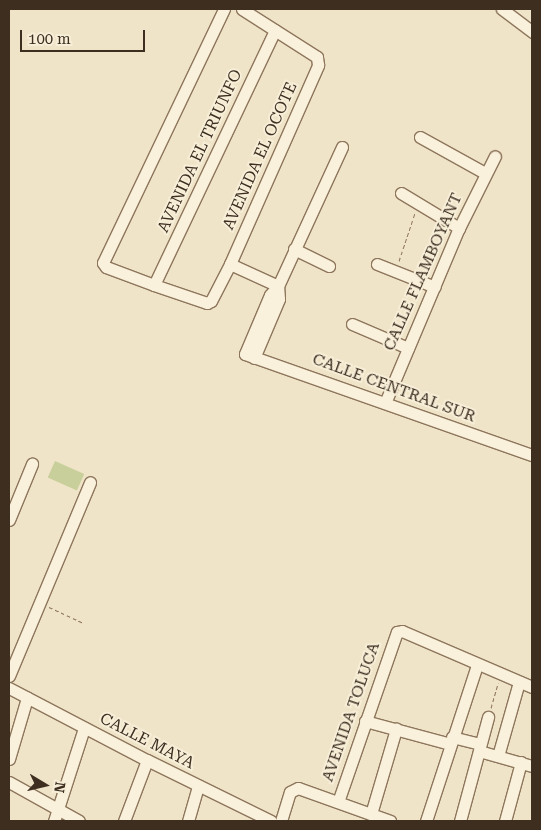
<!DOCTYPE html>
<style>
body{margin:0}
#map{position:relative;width:541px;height:830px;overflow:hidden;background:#f0e4c8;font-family:"Roboto Serif",serif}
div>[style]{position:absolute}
.green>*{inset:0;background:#c9cf9b;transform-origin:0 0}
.path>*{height:1px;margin-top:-0.5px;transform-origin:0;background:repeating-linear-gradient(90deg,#8d765c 0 4px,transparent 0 6.5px)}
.roads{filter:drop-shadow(1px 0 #8d765c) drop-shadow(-1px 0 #8d765c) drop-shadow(0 1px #8d765c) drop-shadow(0 -1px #8d765c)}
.minor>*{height:11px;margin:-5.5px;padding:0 5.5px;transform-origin:5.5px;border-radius:5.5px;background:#faf1dc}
span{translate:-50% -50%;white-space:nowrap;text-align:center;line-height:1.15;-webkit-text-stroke:4px #f7eed8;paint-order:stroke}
.street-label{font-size:16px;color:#3d2e20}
.frame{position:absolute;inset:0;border:10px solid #3d2e20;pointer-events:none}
.north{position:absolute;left:20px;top:760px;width:50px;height:50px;-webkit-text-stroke:4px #f7eed8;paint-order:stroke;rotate:99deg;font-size:14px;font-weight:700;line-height:20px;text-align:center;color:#3d2e20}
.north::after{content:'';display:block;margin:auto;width:18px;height:22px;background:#3d2e20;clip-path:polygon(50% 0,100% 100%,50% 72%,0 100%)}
.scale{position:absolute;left:20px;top:30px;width:125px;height:22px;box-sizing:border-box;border:2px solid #3d2e20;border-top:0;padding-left:6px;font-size:15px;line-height:18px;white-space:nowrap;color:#3d2e20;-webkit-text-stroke:4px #f7eed8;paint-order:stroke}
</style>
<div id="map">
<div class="green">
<div style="left:55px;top:461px;width:32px;height:18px;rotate:24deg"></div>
</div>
<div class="path">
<div style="left:399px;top:261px;width:51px;rotate:-71.6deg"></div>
<div style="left:49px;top:607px;width:38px;rotate:25deg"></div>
<div style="left:491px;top:708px;width:26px;rotate:-74deg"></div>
</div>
<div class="roads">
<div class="minor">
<div style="left:224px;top:9px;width:281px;rotate:115.5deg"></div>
<div style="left:103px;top:263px;width:5px;rotate:53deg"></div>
<div style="left:106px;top:267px;width:51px;rotate:20.6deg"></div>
<div style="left:154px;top:285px;width:56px;rotate:18.8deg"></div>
<div style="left:207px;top:303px;width:4px;rotate:-27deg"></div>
<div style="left:211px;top:301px;width:42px;rotate:-62.8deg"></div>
<div style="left:230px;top:264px;width:218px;rotate:-66.1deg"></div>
<div style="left:318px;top:65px;width:8px;rotate:-97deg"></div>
<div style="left:317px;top:57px;width:89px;rotate:-147.4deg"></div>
<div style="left:502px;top:9px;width:38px;rotate:37deg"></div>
<div style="left:420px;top:137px;width:74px;rotate:29deg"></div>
<div style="left:342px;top:147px;width:153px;rotate:114.7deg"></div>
<div style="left:278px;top:286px;width:12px;rotate:132deg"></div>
<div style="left:270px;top:295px;width:64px;rotate:113deg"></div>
<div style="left:245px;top:354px;width:304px;rotate:19.4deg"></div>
<div style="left:401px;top:193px;width:68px;rotate:31.1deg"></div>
<div style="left:294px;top:249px;width:39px;rotate:26deg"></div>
<div style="left:230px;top:264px;width:53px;rotate:24.6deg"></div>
<div style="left:377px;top:264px;width:62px;rotate:21.6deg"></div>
<div style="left:154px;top:285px;width:282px;rotate:-64.6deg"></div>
<div style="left:352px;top:324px;width:61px;rotate:23.2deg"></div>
<div style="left:254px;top:358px;width:64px;rotate:-67deg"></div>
<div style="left:279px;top:299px;width:13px;rotate:-94deg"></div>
<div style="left:385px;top:403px;width:190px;rotate:-67.1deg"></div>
<div style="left:459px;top:228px;width:80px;rotate:-63.4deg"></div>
<div style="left:9px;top:520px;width:61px;rotate:-67.7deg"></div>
<div style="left:9px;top:676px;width:210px;rotate:-67.3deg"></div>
<div style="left:9px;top:688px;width:156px;rotate:27.6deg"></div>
<div style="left:147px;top:760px;width:138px;rotate:26.2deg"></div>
<div style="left:365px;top:721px;width:88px;rotate:15.1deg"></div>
<div style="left:452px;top:737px;width:29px;rotate:14deg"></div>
<div style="left:479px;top:751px;width:55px;rotate:15.8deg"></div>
<div style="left:498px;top:756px;width:77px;rotate:-74.2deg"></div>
<div style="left:9px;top:759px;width:64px;rotate:-73.6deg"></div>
<div style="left:9px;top:782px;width:80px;rotate:29.1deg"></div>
<div style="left:338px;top:802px;width:180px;rotate:-70.9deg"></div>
<div style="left:397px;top:632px;width:5px;rotate:-11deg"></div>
<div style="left:402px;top:631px;width:142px;rotate:23.3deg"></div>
<div style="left:371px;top:814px;width:89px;rotate:-73.6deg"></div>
<div style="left:54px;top:821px;width:98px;rotate:-72.1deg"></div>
<div style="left:124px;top:821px;width:65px;rotate:-69.3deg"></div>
<div style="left:188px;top:821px;width:37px;rotate:-74deg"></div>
<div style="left:281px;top:821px;width:30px;rotate:-73deg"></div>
<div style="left:290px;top:792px;width:9px;rotate:-27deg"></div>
<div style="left:298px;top:788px;width:98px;rotate:19.7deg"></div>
<div style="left:426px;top:821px;width:164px;rotate:-71.9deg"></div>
<div style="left:460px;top:821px;width:108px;rotate:-74.9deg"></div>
<div style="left:505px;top:821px;width:61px;rotate:-74.8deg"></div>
</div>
</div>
<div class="street-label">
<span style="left:200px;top:151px;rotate:-65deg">AVENIDA EL TRIUNFO</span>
<span style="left:260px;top:156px;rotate:-66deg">AVENIDA EL OCOTE</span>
<span style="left:423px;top:272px;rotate:-66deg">CALLE FLAMBOYANT</span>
<span style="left:394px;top:388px;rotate:20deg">CALLE CENTRAL SUR</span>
<span style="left:351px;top:712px;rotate:-71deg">AVENIDA TOLUCA</span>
<span style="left:147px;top:741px;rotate:27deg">CALLE MAYA</span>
</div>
<div class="frame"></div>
<div class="north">N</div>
<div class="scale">100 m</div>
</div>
